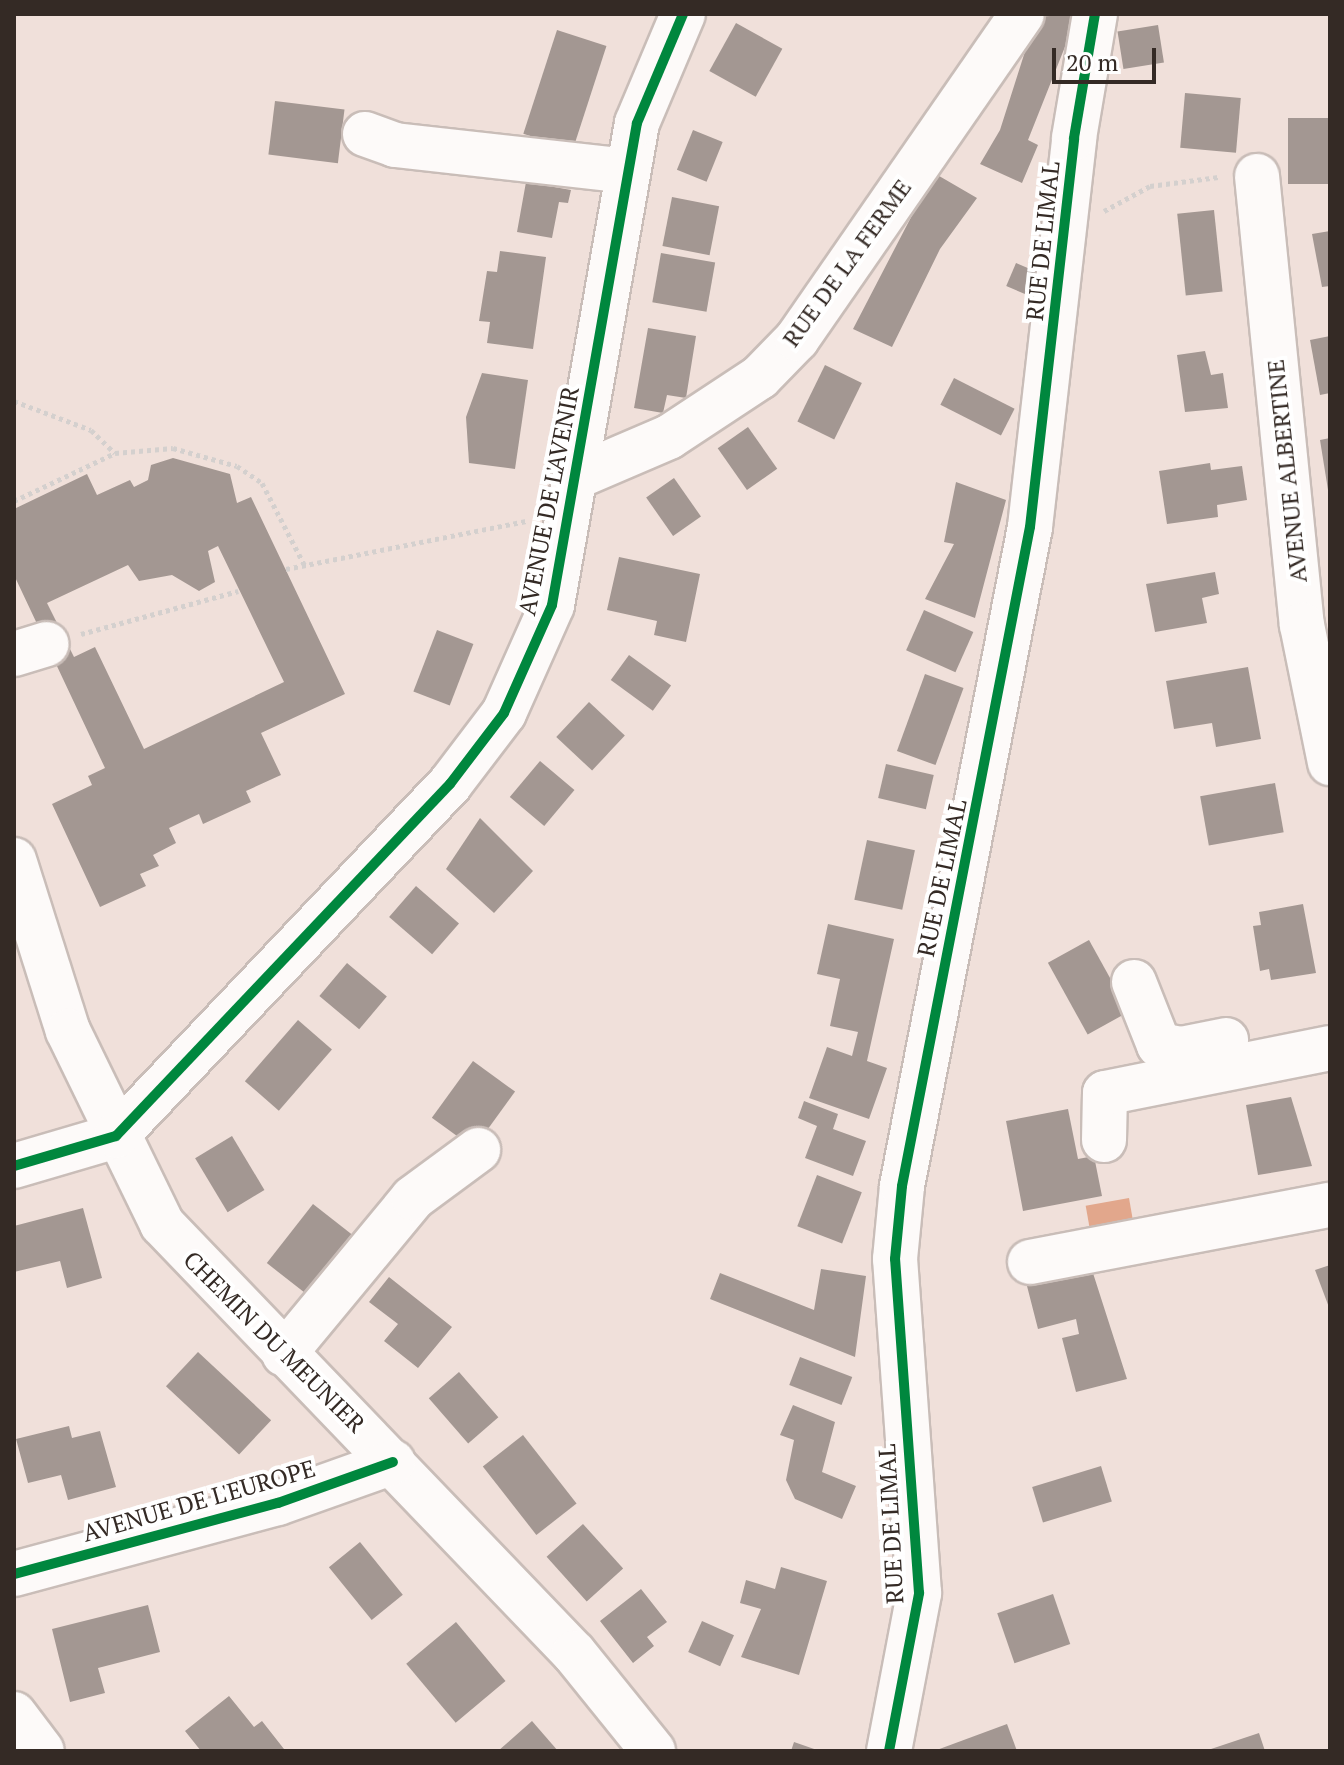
<!DOCTYPE html>
<style>
body{margin:0}
#map{position:relative;width:1344px;height:1765px;overflow:hidden;background:#f0e0da;font-family:"PT Serif",serif}
div>[style]{position:absolute}
.water>*{inset:0;background:#e2a78c;transform-origin:0 0}
.building>*{inset:0;background:#a39792;transform-origin:0 0}
.path>*{height:5px;margin-top:-2.5px;transform-origin:0;background:repeating-linear-gradient(90deg,#d4d0ce 0 4px,transparent 0 8px)}
.roads{filter:drop-shadow(2px 0 #c9bdb8) drop-shadow(-2px 0 #c9bdb8) drop-shadow(0 2px #c9bdb8) drop-shadow(0 -2px #c9bdb8)}
.minor>*{height:44px;margin:-22px;padding:0 22px;transform-origin:22px;border-radius:22px;background:#fdfaf9}
.cycleway>*{height:10px;margin:-5px;padding:0 5px;transform-origin:5px;border-radius:5px;background:#00873e}
span{translate:-50% -50%;white-space:nowrap;text-align:center;line-height:1.15;-webkit-text-stroke:8px #fff;paint-order:stroke}
.street-label{font-size:24px;color:#342a25}
.frame{position:absolute;inset:0;border:16px solid #342a25;pointer-events:none}
.scale{position:absolute;left:1052px;top:48px;width:104px;height:36px;box-sizing:border-box;border:4px solid #342a25;border-top:0;padding-left:10px;font-size:24px;line-height:28px;white-space:nowrap;color:#342a25;-webkit-text-stroke:6px #fff;paint-order:stroke}
</style>
<div id="map">
<div class="water">
<div style="left:1129px;top:1198px;width:22px;height:44px;rotate:80deg"></div>
</div>
<div class="building">
<div style="clip-path:polygon(1078px 14px,1028px 140px,1038px 145px,1022px 183px,980px 164px,1000px 130px,1036px 17px)"></div>
<div style="left:736px;top:23px;width:53px;height:55px;rotate:29deg"></div>
<div style="left:1158px;top:25px;width:38px;height:41px;rotate:81deg"></div>
<div style="left:557px;top:30px;width:52px;height:109px;rotate:18deg"></div>
<div style="left:1185px;top:93px;width:56px;height:55px;rotate:5deg"></div>
<div style="left:275px;top:101px;width:70px;height:54px;rotate:7deg"></div>
<div style="left:1330px;top:118px;width:66px;height:42px;rotate:90deg"></div>
<div style="left:693px;top:130px;width:32px;height:43px;rotate:22deg"></div>
<div style="clip-path:polygon(934px 173px,977px 198px,940px 249px,892px 347px,853px 329px)"></div>
<div style="clip-path:polygon(526px 182px,571px 190px,568px 203px,559px 202px,552px 238px,517px 232px)"></div>
<div style="left:672px;top:197px;width:48px;height:50px;rotate:11deg"></div>
<div style="left:1214px;top:210px;width:82px;height:37px;rotate:84deg"></div>
<div style="clip-path:polygon(1330px 231px,1330px 286px,1322px 287px,1312px 234px)"></div>
<div style="clip-path:polygon(500px 251px,546px 257px,533px 349px,487px 343px,490px 322px,479px 321px,487px 271px,497px 272px)"></div>
<div style="left:661px;top:253px;width:55px;height:50px;rotate:10deg"></div>
<div style="left:1016px;top:263px;width:28px;height:25px;rotate:23deg"></div>
<div style="clip-path:polygon(648px 328px,696px 336px,686px 398px,667px 395px,663px 413px,634px 408px)"></div>
<div style="clip-path:polygon(1330px 336px,1330px 393px,1320px 395px,1310px 340px)"></div>
<div style="clip-path:polygon(1205px 351px,1211px 375px,1223px 373px,1228px 408px,1185px 412px,1177px 355px)"></div>
<div style="left:825px;top:365px;width:41px;height:63px;rotate:26deg"></div>
<div style="clip-path:polygon(482px 373px,528px 380px,515px 469px,469px 463px,466px 417px)"></div>
<div style="left:954px;top:378px;width:68px;height:30px;rotate:27deg"></div>
<div style="left:748px;top:427px;width:51px;height:37px;rotate:55deg"></div>
<div style="clip-path:polygon(1330px 438px,1330px 490px,1328px 490px,1320px 440px)"></div>
<div style="clip-path:polygon(evenodd,173px 458px,230px 474px,237px 503px,251px 497px,345px 694px,261px 733px,281px 775px,246px 791px,251px 802px,203px 824px,199px 814px,169px 828px,176px 843px,153px 855px,159px 866px,140px 874px,146px 886px,100px 907px,52px 804px,92px 785px,88px 776px,105px 768px,14px 575px,14px 509px,87px 474px,97px 495px,130px 480px,134px 487px,148px 480px,151px 465px,173px 458px,218px 546px,284px 682px,144px 749px,95px 647px,74px 657px,47px 603px,128px 565px,139px 581px,172px 575px,199px 591px,215px 582px,208px 551px,218px 546px)"></div>
<div style="clip-path:polygon(1210px 463px,1211px 470px,1242px 466px,1247px 500px,1217px 505px,1218px 517px,1167px 524px,1159px 471px)"></div>
<div style="left:674px;top:478px;width:47px;height:34px;rotate:55deg"></div>
<div style="clip-path:polygon(956px 482px,1006px 500px,975px 618px,925px 599px,954px 544px,944px 542px)"></div>
<div style="clip-path:polygon(619px 557px,700px 574px,686px 642px,654px 635px,657px 621px,607px 610px)"></div>
<div style="clip-path:polygon(1215px 572px,1219px 594px,1202px 598px,1207px 623px,1155px 632px,1146px 584px)"></div>
<div style="left:924px;top:610px;width:54px;height:44px;rotate:24deg"></div>
<div style="left:437px;top:630px;width:39px;height:66px;rotate:21deg"></div>
<div style="left:629px;top:655px;width:52px;height:31px;rotate:36deg"></div>
<div style="clip-path:polygon(1248px 667px,1261px 739px,1216px 747px,1212px 723px,1174px 729px,1166px 681px)"></div>
<div style="left:925px;top:674px;width:41px;height:82px;rotate:20deg"></div>
<div style="left:589px;top:702px;width:49px;height:48px;rotate:43deg"></div>
<div style="left:540px;top:761px;width:45px;height:47px;rotate:40deg"></div>
<div style="left:886px;top:764px;width:49px;height:35px;rotate:13deg"></div>
<div style="left:1275px;top:783px;width:50px;height:76px;rotate:80deg"></div>
<div style="clip-path:polygon(480px 818px,533px 871px,494px 913px,446px 869px)"></div>
<div style="left:867px;top:840px;width:49px;height:61px;rotate:12deg"></div>
<div style="left:416px;top:886px;width:57px;height:41px;rotate:41deg"></div>
<div style="clip-path:polygon(1303px 904px,1316px 973px,1271px 980px,1269px 969px,1260px 971px,1253px 926px,1261px 925px,1259px 912px)"></div>
<div style="clip-path:polygon(828px 924px,894px 939px,867px 1061px,887px 1068px,869px 1119px,809px 1098px,827px 1047px,852px 1056px,858px 1032px,830px 1026px,840px 979px,817px 974px)"></div>
<div style="left:1089px;top:940px;width:82px;height:47px;rotate:61deg"></div>
<div style="left:347px;top:963px;width:52px;height:43px;rotate:40deg"></div>
<div style="left:298px;top:1020px;width:45px;height:81px;rotate:41deg"></div>
<div style="left:473px;top:1061px;width:52px;height:70px;rotate:36deg"></div>
<div style="clip-path:polygon(1291px 1097px,1312px 1166px,1258px 1175px,1246px 1105px)"></div>
<div style="clip-path:polygon(804px 1101px,838px 1114px,833px 1129px,866px 1141px,853px 1176px,805px 1158px,817px 1126px,798px 1118px)"></div>
<div style="clip-path:polygon(1068px 1109px,1078px 1159px,1094px 1156px,1102px 1196px,1023px 1211px,1006px 1121px)"></div>
<div style="left:232px;top:1136px;width:63px;height:43px;rotate:59deg"></div>
<div style="left:817px;top:1175px;width:48px;height:55px;rotate:21deg"></div>
<div style="left:313px;top:1204px;width:49px;height:75px;rotate:38deg"></div>
<div style="clip-path:polygon(83px 1208px,102px 1278px,67px 1288px,60px 1261px,14px 1272px,14px 1226px)"></div>
<div style="clip-path:polygon(1330px 1265px,1330px 1310px,1315px 1270px)"></div>
<div style="clip-path:polygon(821px 1269px,866px 1276px,855px 1357px,710px 1299px,720px 1273px,814px 1310px)"></div>
<div style="clip-path:polygon(1092px 1270px,1127px 1379px,1076px 1392px,1062px 1338px,1079px 1334px,1076px 1319px,1038px 1329px,1027px 1286px)"></div>
<div style="clip-path:polygon(389px 1277px,452px 1327px,418px 1368px,384px 1341px,398px 1324px,369px 1302px)"></div>
<div style="left:198px;top:1352px;width:100px;height:47px;rotate:43deg"></div>
<div style="left:800px;top:1357px;width:56px;height:30px;rotate:21deg"></div>
<div style="left:459px;top:1372px;width:60px;height:40px;rotate:49deg"></div>
<div style="clip-path:polygon(793px 1405px,835px 1422px,822px 1472px,856px 1486px,842px 1519px,795px 1499px,786px 1480px,794px 1440px,780px 1435px)"></div>
<div style="clip-path:polygon(69px 1426px,72px 1438px,100px 1431px,116px 1487px,68px 1500px,61px 1475px,28px 1483px,16px 1439px)"></div>
<div style="left:523px;top:1435px;width:87px;height:51px;rotate:52deg"></div>
<div style="left:1101px;top:1466px;width:37px;height:72px;rotate:73deg"></div>
<div style="left:583px;top:1524px;width:60px;height:49px;rotate:48deg"></div>
<div style="left:360px;top:1542px;width:68px;height:40px;rotate:51deg"></div>
<div style="clip-path:polygon(781px 1567px,827px 1581px,799px 1675px,741px 1657px,761px 1609px,740px 1603px,746px 1580px,775px 1589px)"></div>
<div style="clip-path:polygon(641px 1589px,667px 1622px,647px 1637px,654px 1646px,633px 1663px,600px 1621px)"></div>
<div style="left:1053px;top:1594px;width:53px;height:59px;rotate:71deg"></div>
<div style="clip-path:polygon(148px 1605px,160px 1652px,98px 1668px,105px 1693px,70px 1702px,52px 1629px)"></div>
<div style="left:702px;top:1621px;width:35px;height:34px;rotate:24deg"></div>
<div style="left:456px;top:1622px;width:77px;height:65px;rotate:50deg"></div>
<div style="clip-path:polygon(229px 1696px,254px 1727px,262px 1721px,284px 1749px,201px 1751px,185px 1731px)"></div>
<div style="clip-path:polygon(532px 1721px,558px 1751px,498px 1751px)"></div>
<div style="clip-path:polygon(1007px 1724px,1017px 1751px,934px 1751px)"></div>
<div style="clip-path:polygon(1259px 1733px,1265px 1751px,1208px 1751px,1208px 1750px)"></div>
<div style="clip-path:polygon(794px 1742px,817px 1750px,817px 1751px,791px 1751px)"></div>
</div>
<div class="path">
<div style="left:1104px;top:211px;width:52px;rotate:-28.5deg"></div>
<div style="left:1150px;top:186px;width:69px;rotate:-7.5deg"></div>
<div style="left:14px;top:401px;width:82px;rotate:20.6deg"></div>
<div style="left:91px;top:430px;width:33px;rotate:44deg"></div>
<div style="left:14px;top:501px;width:112px;rotate:-25.4deg"></div>
<div style="left:115px;top:453px;width:58px;rotate:-4.9deg"></div>
<div style="left:173px;top:448px;width:66px;rotate:15.7deg"></div>
<div style="left:237px;top:466px;width:30px;rotate:34deg"></div>
<div style="left:262px;top:483px;width:93px;rotate:62.6deg"></div>
<div style="left:286px;top:569px;width:245px;rotate:-11.3deg"></div>
<div style="left:81px;top:634px;width:163px;rotate:-15.3deg"></div>
</div>
<div class="roads">
<div class="minor">
<div style="left:365px;top:134px;width:32px;rotate:20deg"></div>
<div style="left:395px;top:145px;width:233px;rotate:6.4deg"></div>
<div style="left:1257px;top:176px;width:451px;rotate:84.3deg"></div>
<div style="left:1302px;top:625px;width:141px;rotate:78.5deg"></div>
<div style="left:578px;top:476px;width:99px;rotate:-23.2deg"></div>
<div style="left:669px;top:437px;width:109px;rotate:-33.4deg"></div>
<div style="left:760px;top:377px;width:53px;rotate:-45.8deg"></div>
<div style="left:797px;top:339px;width:395px;rotate:-55.3deg"></div>
<div style="left:14px;top:654px;width:34px;rotate:-17deg"></div>
<div style="left:14px;top:860px;width:179px;rotate:72.5deg"></div>
<div style="left:68px;top:1031px;width:215px;rotate:64deg"></div>
<div style="left:162px;top:1224px;width:595px;rotate:46.16deg"></div>
<div style="left:574px;top:1653px;width:126px;rotate:51.1deg"></div>
<div style="left:1134px;top:982px;width:68px;rotate:68.4deg"></div>
<div style="left:1159px;top:1045px;width:22px;rotate:10deg"></div>
<div style="left:1181px;top:1049px;width:46px;rotate:-11.3deg"></div>
<div style="left:1104px;top:1140px;width:47px;rotate:-88.8deg"></div>
<div style="left:1105px;top:1093px;width:229px;rotate:-11.3deg"></div>
<div style="left:14px;top:1166px;width:106px;rotate:-16.4deg"></div>
<div style="left:116px;top:1136px;width:485px;rotate:-46.5deg"></div>
<div style="left:450px;top:784px;width:89px;rotate:-52.7deg"></div>
<div style="left:504px;top:713px;width:118px;rotate:-66deg"></div>
<div style="left:552px;top:605px;width:489px;rotate:-80deg"></div>
<div style="left:637px;top:123px;width:118px;rotate:-67.1deg"></div>
<div style="left:1030px;top:1262px;width:305px;rotate:-10.8deg"></div>
<div style="left:284px;top:1354px;width:202px;rotate:-50.4deg"></div>
<div style="left:413px;top:1198px;width:81px;rotate:-36.4deg"></div>
<div style="left:14px;top:1574px;width:273px;rotate:-15.1deg"></div>
<div style="left:278px;top:1503px;width:122px;rotate:-19.6deg"></div>
<div style="left:14px;top:1714px;width:46px;rotate:52.9deg"></div>
<div style="left:889px;top:1751px;width:161px;rotate:-79.2deg"></div>
<div style="left:919px;top:1593px;width:335px;rotate:-94.1deg"></div>
<div style="left:895px;top:1259px;width:73px;rotate:-84.5deg"></div>
<div style="left:902px;top:1186px;width:671px;rotate:-79.01deg"></div>
<div style="left:1030px;top:527px;width:391px;rotate:-83.5deg"></div>
<div style="left:1074px;top:138px;width:126px;rotate:-80.4deg"></div>
</div>
</div>
<div class="cycleway">
<div style="left:14px;top:1166px;width:106px;rotate:-16.4deg"></div>
<div style="left:116px;top:1136px;width:485px;rotate:-46.5deg"></div>
<div style="left:450px;top:784px;width:89px;rotate:-52.7deg"></div>
<div style="left:504px;top:713px;width:118px;rotate:-66deg"></div>
<div style="left:552px;top:605px;width:489px;rotate:-80deg"></div>
<div style="left:637px;top:123px;width:118px;rotate:-67.1deg"></div>
<div style="left:14px;top:1574px;width:273px;rotate:-15.1deg"></div>
<div style="left:278px;top:1503px;width:122px;rotate:-19.6deg"></div>
<div style="left:889px;top:1751px;width:161px;rotate:-79.2deg"></div>
<div style="left:919px;top:1593px;width:335px;rotate:-94.1deg"></div>
<div style="left:895px;top:1259px;width:73px;rotate:-84.5deg"></div>
<div style="left:902px;top:1186px;width:671px;rotate:-79.01deg"></div>
<div style="left:1030px;top:527px;width:391px;rotate:-83.5deg"></div>
<div style="left:1074px;top:138px;width:126px;rotate:-80.4deg"></div>
</div>
<div class="street-label">
<span style="left:1043px;top:241px;rotate:-84deg">RUE DE LIMAL</span>
<span style="left:847px;top:263px;rotate:-54deg">RUE DE LA FERME</span>
<span style="left:1287px;top:471px;rotate:-96deg">AVENUE ALBERTINE</span>
<span style="left:549px;top:501px;rotate:-79deg">AVENUE DE L'AVENIR</span>
<span style="left:942px;top:878px;rotate:-78deg">RUE DE LIMAL</span>
<span style="left:274px;top:1342px;rotate:45deg">CHEMIN DU MEUNIER</span>
<span style="left:199px;top:1501px;rotate:-16deg">AVENUE DE L'EUROPE</span>
<span style="left:891px;top:1524px;rotate:-93deg">RUE DE LIMAL</span>
</div>
<div class="frame"></div>
<div class="scale">20 m</div>
</div>
